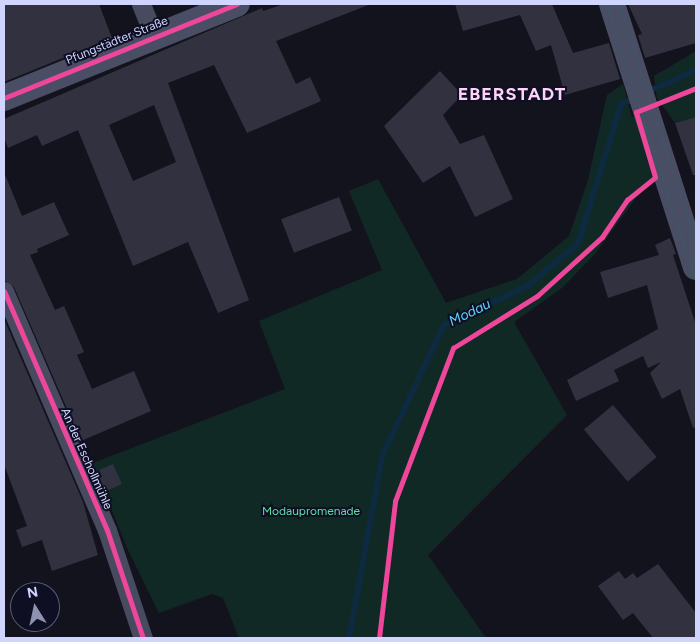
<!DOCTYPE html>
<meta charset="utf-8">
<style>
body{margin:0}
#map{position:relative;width:700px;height:642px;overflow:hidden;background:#13131e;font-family:Figtree,sans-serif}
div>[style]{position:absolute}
.green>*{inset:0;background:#112925}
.stream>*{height:6px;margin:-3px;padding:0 3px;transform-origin:3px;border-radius:3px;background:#0d2a41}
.building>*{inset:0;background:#313140;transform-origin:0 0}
.street>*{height:19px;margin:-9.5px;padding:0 9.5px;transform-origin:9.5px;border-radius:9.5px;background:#484b5f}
.secondary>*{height:26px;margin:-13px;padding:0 13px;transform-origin:13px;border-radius:13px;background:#4a4e65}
.tram>*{height:1px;margin:-0.5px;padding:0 0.5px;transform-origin:0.5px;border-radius:0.5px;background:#3e5963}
.cycleway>*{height:5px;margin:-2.5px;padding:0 2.5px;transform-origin:2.5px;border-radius:2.5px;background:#ed469a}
span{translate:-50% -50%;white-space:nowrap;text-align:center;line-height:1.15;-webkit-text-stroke:4px #0e0f23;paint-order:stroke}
.street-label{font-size:12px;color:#d0d5ff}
.park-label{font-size:12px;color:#5ddea4}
.water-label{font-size:14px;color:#5fd5fe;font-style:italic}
.district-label{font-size:18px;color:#ffd2f8;font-weight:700;letter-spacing:1px}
.frame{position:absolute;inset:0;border:5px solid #d0d5ff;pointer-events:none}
.north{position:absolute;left:10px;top:582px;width:50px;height:50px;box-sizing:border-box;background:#0e0f23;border:1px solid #5c5e7b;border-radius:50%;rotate:350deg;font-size:14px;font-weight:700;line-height:20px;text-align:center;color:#d0d5ff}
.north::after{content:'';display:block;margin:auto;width:18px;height:22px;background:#8e91b0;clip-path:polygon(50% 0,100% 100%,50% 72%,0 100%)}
</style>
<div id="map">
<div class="green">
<div style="clip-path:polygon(696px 51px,696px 117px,675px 123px,657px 98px,654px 76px)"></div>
<div style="clip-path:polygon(623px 84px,632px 117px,639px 115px,659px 180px,644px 187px,595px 254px,562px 288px,514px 322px,567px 415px,428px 555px,486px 638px,239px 638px,223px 598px,212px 594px,159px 613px,127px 548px,93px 463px,285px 389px,259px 321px,382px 270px,349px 191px,378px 179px,446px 303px,517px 279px,569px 236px,588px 180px,607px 95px)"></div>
</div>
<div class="stream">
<div style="left:647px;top:92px;width:54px;rotate:-24.2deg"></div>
<div style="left:349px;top:638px;width:185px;rotate:-79.7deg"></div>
<div style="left:382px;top:456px;width:145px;rotate:-64.7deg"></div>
<div style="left:444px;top:325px;width:92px;rotate:-25.2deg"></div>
<div style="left:527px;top:286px;width:66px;rotate:-39.5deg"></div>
<div style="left:578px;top:244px;width:146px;rotate:-72.9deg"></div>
<div style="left:621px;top:104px;width:16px;rotate:-22deg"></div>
</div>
<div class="building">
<div style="clip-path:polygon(4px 4px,99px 4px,112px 38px,4px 82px)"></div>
<div style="clip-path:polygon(evenodd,284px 4px,371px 4px,276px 41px,296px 84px,310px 77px,321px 101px,247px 133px,214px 65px,168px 83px,249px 300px,218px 313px,188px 242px,133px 266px,78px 130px,42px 146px,37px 135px,8px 148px,4px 138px,4px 119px,262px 8px,263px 11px,284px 4px,154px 105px,176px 162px,133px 181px,109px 125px,154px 105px)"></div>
<div style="clip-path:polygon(455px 4px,552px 4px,573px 53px,609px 43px,620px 79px,565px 95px,551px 45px,536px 51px,520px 15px,463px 31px)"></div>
<div style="clip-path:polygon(628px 4px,696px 4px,696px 43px,645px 58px,638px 35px,642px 34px)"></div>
<div style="clip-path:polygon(440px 71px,462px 95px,443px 115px,460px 144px,484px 135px,513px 199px,475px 217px,450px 166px,423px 183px,384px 126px)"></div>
<div style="clip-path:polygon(696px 117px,696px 175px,693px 175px,675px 123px)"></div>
<div style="clip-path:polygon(4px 172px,22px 216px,54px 202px,69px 235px,37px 249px,38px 252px,30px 255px,55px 310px,64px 306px,84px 352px,77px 355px,92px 389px,134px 371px,151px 411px,81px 441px,14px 287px,4px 280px)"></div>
<div style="left:339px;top:197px;width:36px;height:62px;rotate:69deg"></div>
<div style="clip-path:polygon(670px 238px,676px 254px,673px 255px,696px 325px,696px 427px,693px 428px,680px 389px,662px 399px,650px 373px,661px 362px,648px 368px,643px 356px,614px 370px,619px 381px,576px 401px,567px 380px,658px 329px,647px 285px,608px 298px,600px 272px,659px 255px,655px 245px)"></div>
<div style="clip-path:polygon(4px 319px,83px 502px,98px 555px,52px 571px,42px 540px,22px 547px,16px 530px,27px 526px,4px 464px)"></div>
<div style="left:613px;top:405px;width:68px;height:38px;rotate:50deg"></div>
<div style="left:113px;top:464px;width:22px;height:21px;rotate:66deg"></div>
<div style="clip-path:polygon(658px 564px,696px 613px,696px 638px,653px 638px,633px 613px,623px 620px,598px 586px,619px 571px,625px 579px,633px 573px,637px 578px)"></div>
</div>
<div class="street">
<div style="left:141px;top:4px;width:35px;rotate:68deg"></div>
<div style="left:4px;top:291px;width:260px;rotate:66.7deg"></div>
<div style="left:107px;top:530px;width:114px;rotate:71.6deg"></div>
</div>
<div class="secondary">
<div style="left:612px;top:4px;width:276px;rotate:72.3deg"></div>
<div style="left:4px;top:98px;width:251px;rotate:-22deg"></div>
</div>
<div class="tram">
<div style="left:606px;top:4px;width:292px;rotate:72.1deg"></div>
<div style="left:619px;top:4px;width:253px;rotate:72.3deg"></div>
</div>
<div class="cycleway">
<div style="left:4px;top:98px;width:251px;rotate:-22deg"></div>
<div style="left:4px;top:291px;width:260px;rotate:66.7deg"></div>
<div style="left:107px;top:530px;width:114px;rotate:71.6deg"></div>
<div style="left:379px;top:638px;width:138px;rotate:-83.3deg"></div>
<div style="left:395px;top:501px;width:164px;rotate:-69.2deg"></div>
<div style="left:453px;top:348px;width:99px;rotate:-31.8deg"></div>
<div style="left:537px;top:296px;width:88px;rotate:-42.2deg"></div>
<div style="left:602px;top:237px;width:45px;rotate:-56deg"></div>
<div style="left:627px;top:200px;width:36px;rotate:-39deg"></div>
<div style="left:655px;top:177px;width:68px;rotate:-106.3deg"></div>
<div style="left:636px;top:112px;width:65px;rotate:-21.8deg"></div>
</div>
<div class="street-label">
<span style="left:117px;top:41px;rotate:-22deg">Pfungstädter Straße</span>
<span style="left:86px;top:459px;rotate:66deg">An der Eschollmühle</span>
</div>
<div class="park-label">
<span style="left:311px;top:512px">Modaupromenade</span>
</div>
<div class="water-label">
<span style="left:470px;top:313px;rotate:-26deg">Modau</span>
</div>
<div class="district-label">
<span style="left:512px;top:94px">EBERSTADT</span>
</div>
<div class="frame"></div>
<div class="north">N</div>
</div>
